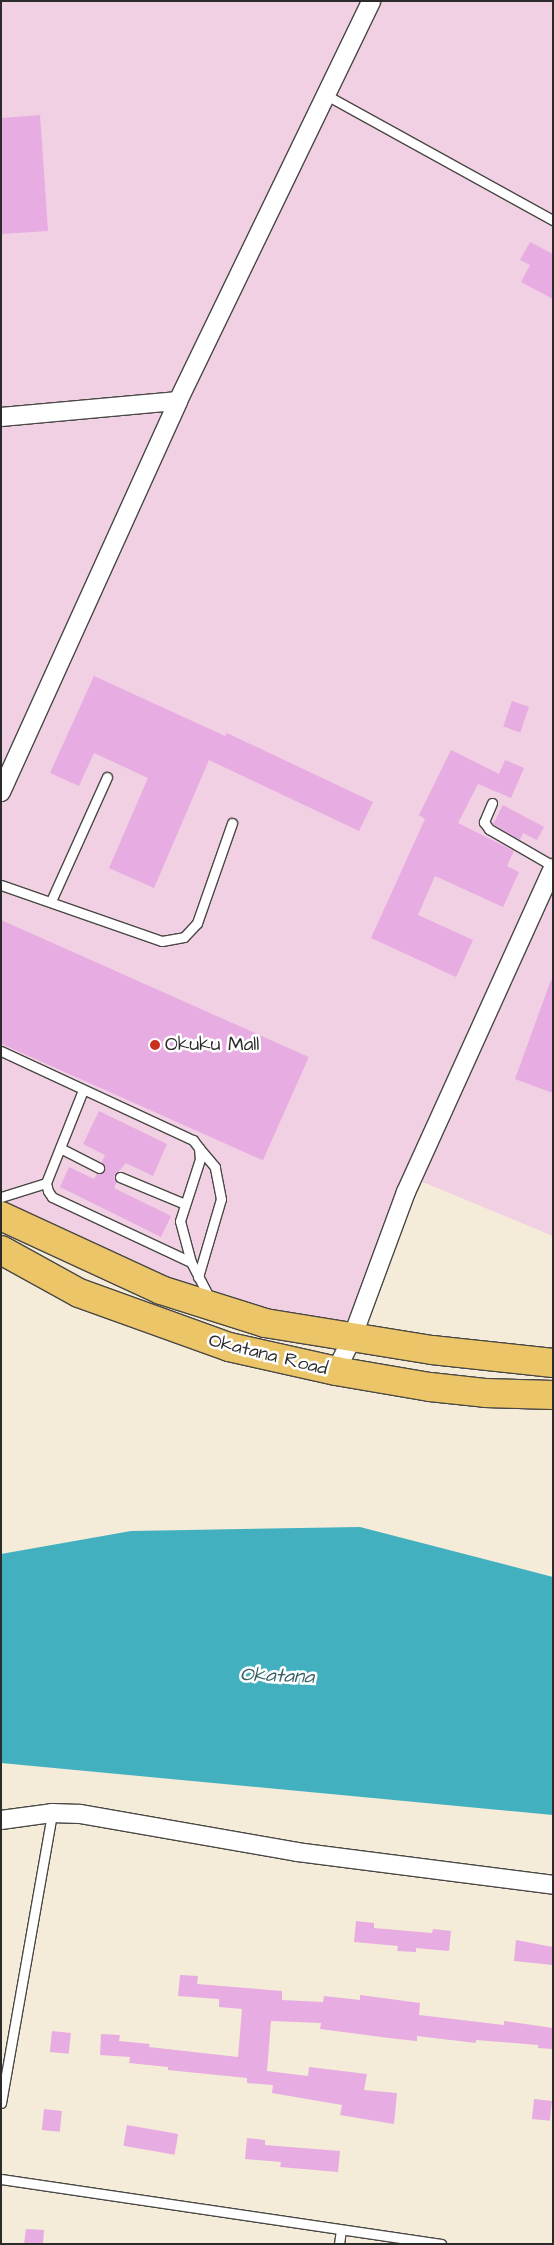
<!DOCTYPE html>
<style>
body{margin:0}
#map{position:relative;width:554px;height:2245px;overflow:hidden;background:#f4ecd8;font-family:"Architects Daughter",sans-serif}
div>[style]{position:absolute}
.built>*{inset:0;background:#f1d0e3}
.water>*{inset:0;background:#43b0c0}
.building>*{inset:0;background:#e7ace1;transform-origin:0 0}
.roads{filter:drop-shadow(1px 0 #494845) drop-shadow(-1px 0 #494845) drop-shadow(0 1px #494845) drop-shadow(0 -1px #494845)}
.service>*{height:9px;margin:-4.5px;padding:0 4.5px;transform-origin:4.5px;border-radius:4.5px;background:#fff}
.minor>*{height:18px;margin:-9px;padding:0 9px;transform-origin:9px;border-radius:9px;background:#fff}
.primary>*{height:28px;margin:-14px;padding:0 14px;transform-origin:14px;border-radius:14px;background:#ecc569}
.dots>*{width:14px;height:14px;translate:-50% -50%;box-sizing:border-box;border:2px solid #fff;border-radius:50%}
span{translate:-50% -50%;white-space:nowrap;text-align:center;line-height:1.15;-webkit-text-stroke:5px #fff;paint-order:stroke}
.poi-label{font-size:19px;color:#2b2b2b}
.left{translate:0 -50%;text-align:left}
.street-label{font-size:19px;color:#2b2b2b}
.water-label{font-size:20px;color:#356067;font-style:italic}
.frame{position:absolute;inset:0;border:2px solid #2b2b2b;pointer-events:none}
</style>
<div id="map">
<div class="built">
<div style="clip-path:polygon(1px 1px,553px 1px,553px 1236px,413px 1178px,351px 1335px,261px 1316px,1px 1212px)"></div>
</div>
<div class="water">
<div style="clip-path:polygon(360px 1527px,553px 1577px,553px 1815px,1px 1763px,1px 1554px,131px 1531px)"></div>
</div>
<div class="building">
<div style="clip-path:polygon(40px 115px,48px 231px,1px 234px,1px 118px)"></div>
<div style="clip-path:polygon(530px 242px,553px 254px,553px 299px,521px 282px,530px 265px,520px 260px)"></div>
<div style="clip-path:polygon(94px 676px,225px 736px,227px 733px,373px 802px,359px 831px,209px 760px,154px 888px,109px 868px,148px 778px,94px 753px,79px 786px,50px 773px)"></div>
<div style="left:512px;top:701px;width:18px;height:27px;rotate:19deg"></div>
<div style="clip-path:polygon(451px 750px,499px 774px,505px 760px,524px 768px,511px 798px,478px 784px,458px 823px,514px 851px,507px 866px,519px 872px,503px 907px,435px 876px,418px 915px,473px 940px,456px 977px,371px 938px,425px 819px,419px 815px)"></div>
<div style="clip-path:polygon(503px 805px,544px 827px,537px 840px,523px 833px,520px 840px,493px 824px)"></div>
<div style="left:1px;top:920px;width:337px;height:113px;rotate:24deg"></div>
<div style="clip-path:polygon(551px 980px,553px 980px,553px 1093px,515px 1079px)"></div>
<div style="clip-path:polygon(99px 1111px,167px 1144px,153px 1176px,126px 1163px,114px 1177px,117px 1182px,114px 1188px,171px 1216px,161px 1237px,60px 1187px,69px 1167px,94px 1179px,97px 1174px,104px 1171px,102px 1162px,105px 1155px,83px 1144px)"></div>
<div style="clip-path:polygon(356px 1921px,374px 1923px,374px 1928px,432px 1933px,433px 1929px,451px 1931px,449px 1951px,416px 1948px,416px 1952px,397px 1951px,398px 1946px,354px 1942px)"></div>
<div style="clip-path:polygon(516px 1940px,553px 1947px,553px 1965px,514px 1961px)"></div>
<div style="clip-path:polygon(180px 1975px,198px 1976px,197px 1984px,282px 1991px,282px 2000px,323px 2002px,324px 1996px,360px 2000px,360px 1995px,420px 2003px,419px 2015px,504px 2025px,504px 2021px,553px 2028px,553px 2049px,538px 2048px,538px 2045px,476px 2040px,476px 2043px,417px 2036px,417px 2041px,397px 2039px,320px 2029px,321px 2023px,271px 2021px,267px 2071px,308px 2076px,309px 2067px,367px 2074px,364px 2090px,397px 2093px,394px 2124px,340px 2115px,342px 2105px,272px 2093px,273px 2085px,247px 2083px,247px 2078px,168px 2070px,168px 2067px,129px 2063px,130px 2057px,100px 2055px,101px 2034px,120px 2035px,119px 2041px,150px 2044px,149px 2047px,238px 2057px,242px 2009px,219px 2007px,219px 1999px,178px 1996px)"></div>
<div style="left:52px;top:2031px;width:19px;height:21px;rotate:6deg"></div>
<div style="left:534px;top:2099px;width:18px;height:20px;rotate:6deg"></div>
<div style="left:44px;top:2109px;width:18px;height:21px;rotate:6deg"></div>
<div style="left:127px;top:2125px;width:52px;height:21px;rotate:10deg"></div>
<div style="clip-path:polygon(247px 2138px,265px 2140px,265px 2145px,340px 2151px,338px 2172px,280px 2167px,281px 2162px,245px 2159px)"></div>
<div style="clip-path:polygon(26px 2229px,44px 2230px,43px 2244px,24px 2244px)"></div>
</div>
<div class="roads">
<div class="service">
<div style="left:328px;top:96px;width:257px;rotate:28.9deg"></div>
<div style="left:492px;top:803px;width:21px;rotate:113deg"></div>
<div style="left:484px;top:822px;width:9px;rotate:54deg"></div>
<div style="left:489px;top:829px;width:74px;rotate:30deg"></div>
<div style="left:1px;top:885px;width:170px;rotate:19.2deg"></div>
<div style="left:162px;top:941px;width:22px;rotate:-10deg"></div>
<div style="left:184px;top:937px;width:19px;rotate:-47deg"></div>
<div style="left:197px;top:923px;width:106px;rotate:-70.7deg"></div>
<div style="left:51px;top:901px;width:136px;rotate:-65.7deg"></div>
<div style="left:1px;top:1051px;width:212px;rotate:24.9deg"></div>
<div style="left:193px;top:1140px;width:10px;rotate:53deg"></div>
<div style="left:199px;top:1148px;width:11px;rotate:85deg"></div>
<div style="left:200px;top:1159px;width:65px;rotate:107.9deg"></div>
<div style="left:180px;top:1221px;width:42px;rotate:75deg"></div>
<div style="left:191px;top:1262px;width:42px;rotate:62.8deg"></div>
<div style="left:83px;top:1090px;width:100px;rotate:111.7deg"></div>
<div style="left:46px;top:1183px;width:8px;rotate:76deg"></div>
<div style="left:48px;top:1191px;width:7px;rotate:56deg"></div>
<div style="left:52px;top:1197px;width:153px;rotate:25.1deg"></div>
<div style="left:60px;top:1148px;width:44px;rotate:27.1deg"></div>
<div style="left:120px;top:1177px;width:70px;rotate:22.6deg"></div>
<div style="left:1px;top:1197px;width:47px;rotate:-17.3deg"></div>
<div style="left:198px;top:1277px;width:81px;rotate:-73.6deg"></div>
<div style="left:221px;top:1199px;width:33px;rotate:-101deg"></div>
<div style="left:215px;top:1167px;width:25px;rotate:-130deg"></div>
<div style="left:1px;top:2103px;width:294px;rotate:-80deg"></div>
<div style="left:1px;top:2179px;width:445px;rotate:8.4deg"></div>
<div style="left:339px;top:2244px;width:14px;rotate:-82deg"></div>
</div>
<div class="minor">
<div style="left:1px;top:417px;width:178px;rotate:-5.2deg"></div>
<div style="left:1px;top:792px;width:429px;rotate:-65.6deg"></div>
<div style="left:178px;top:401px;width:444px;rotate:-64.2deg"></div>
<div style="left:336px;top:1371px;width:37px;rotate:-64deg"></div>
<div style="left:352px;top:1338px;width:156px;rotate:-69.7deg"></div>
<div style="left:406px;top:1192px;width:356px;rotate:-65.6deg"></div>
<div style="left:1px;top:1820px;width:51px;rotate:-7.8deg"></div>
<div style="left:52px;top:1813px;width:28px;rotate:2deg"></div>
<div style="left:80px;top:1814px;width:220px;rotate:9.9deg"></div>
<div style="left:297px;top:1852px;width:258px;rotate:7.3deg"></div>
</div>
<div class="primary">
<div style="left:1px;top:1216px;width:176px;rotate:24.8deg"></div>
<div style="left:161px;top:1290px;width:109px;rotate:17.6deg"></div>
<div style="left:265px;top:1323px;width:169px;rotate:9.2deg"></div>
<div style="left:432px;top:1350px;width:122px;rotate:6.1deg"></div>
<div style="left:1px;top:1250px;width:89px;rotate:28.9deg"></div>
<div style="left:79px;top:1293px;width:159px;rotate:19.8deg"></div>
<div style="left:229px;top:1347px;width:110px;rotate:12.6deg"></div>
<div style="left:336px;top:1371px;width:95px;rotate:9.7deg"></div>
<div style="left:430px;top:1387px;width:55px;rotate:6.2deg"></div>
<div style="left:485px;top:1393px;width:68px;rotate:1.7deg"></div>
</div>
</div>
<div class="dots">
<div style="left:155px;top:1045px;background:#c8321e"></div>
</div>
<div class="poi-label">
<span class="left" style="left:165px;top:1045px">Okuku Mall</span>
</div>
<div class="street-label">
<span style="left:268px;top:1355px;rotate:14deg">Okatana Road</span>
</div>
<div class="water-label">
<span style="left:277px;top:1676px;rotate:2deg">Okatana</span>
</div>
<div class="frame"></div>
</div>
